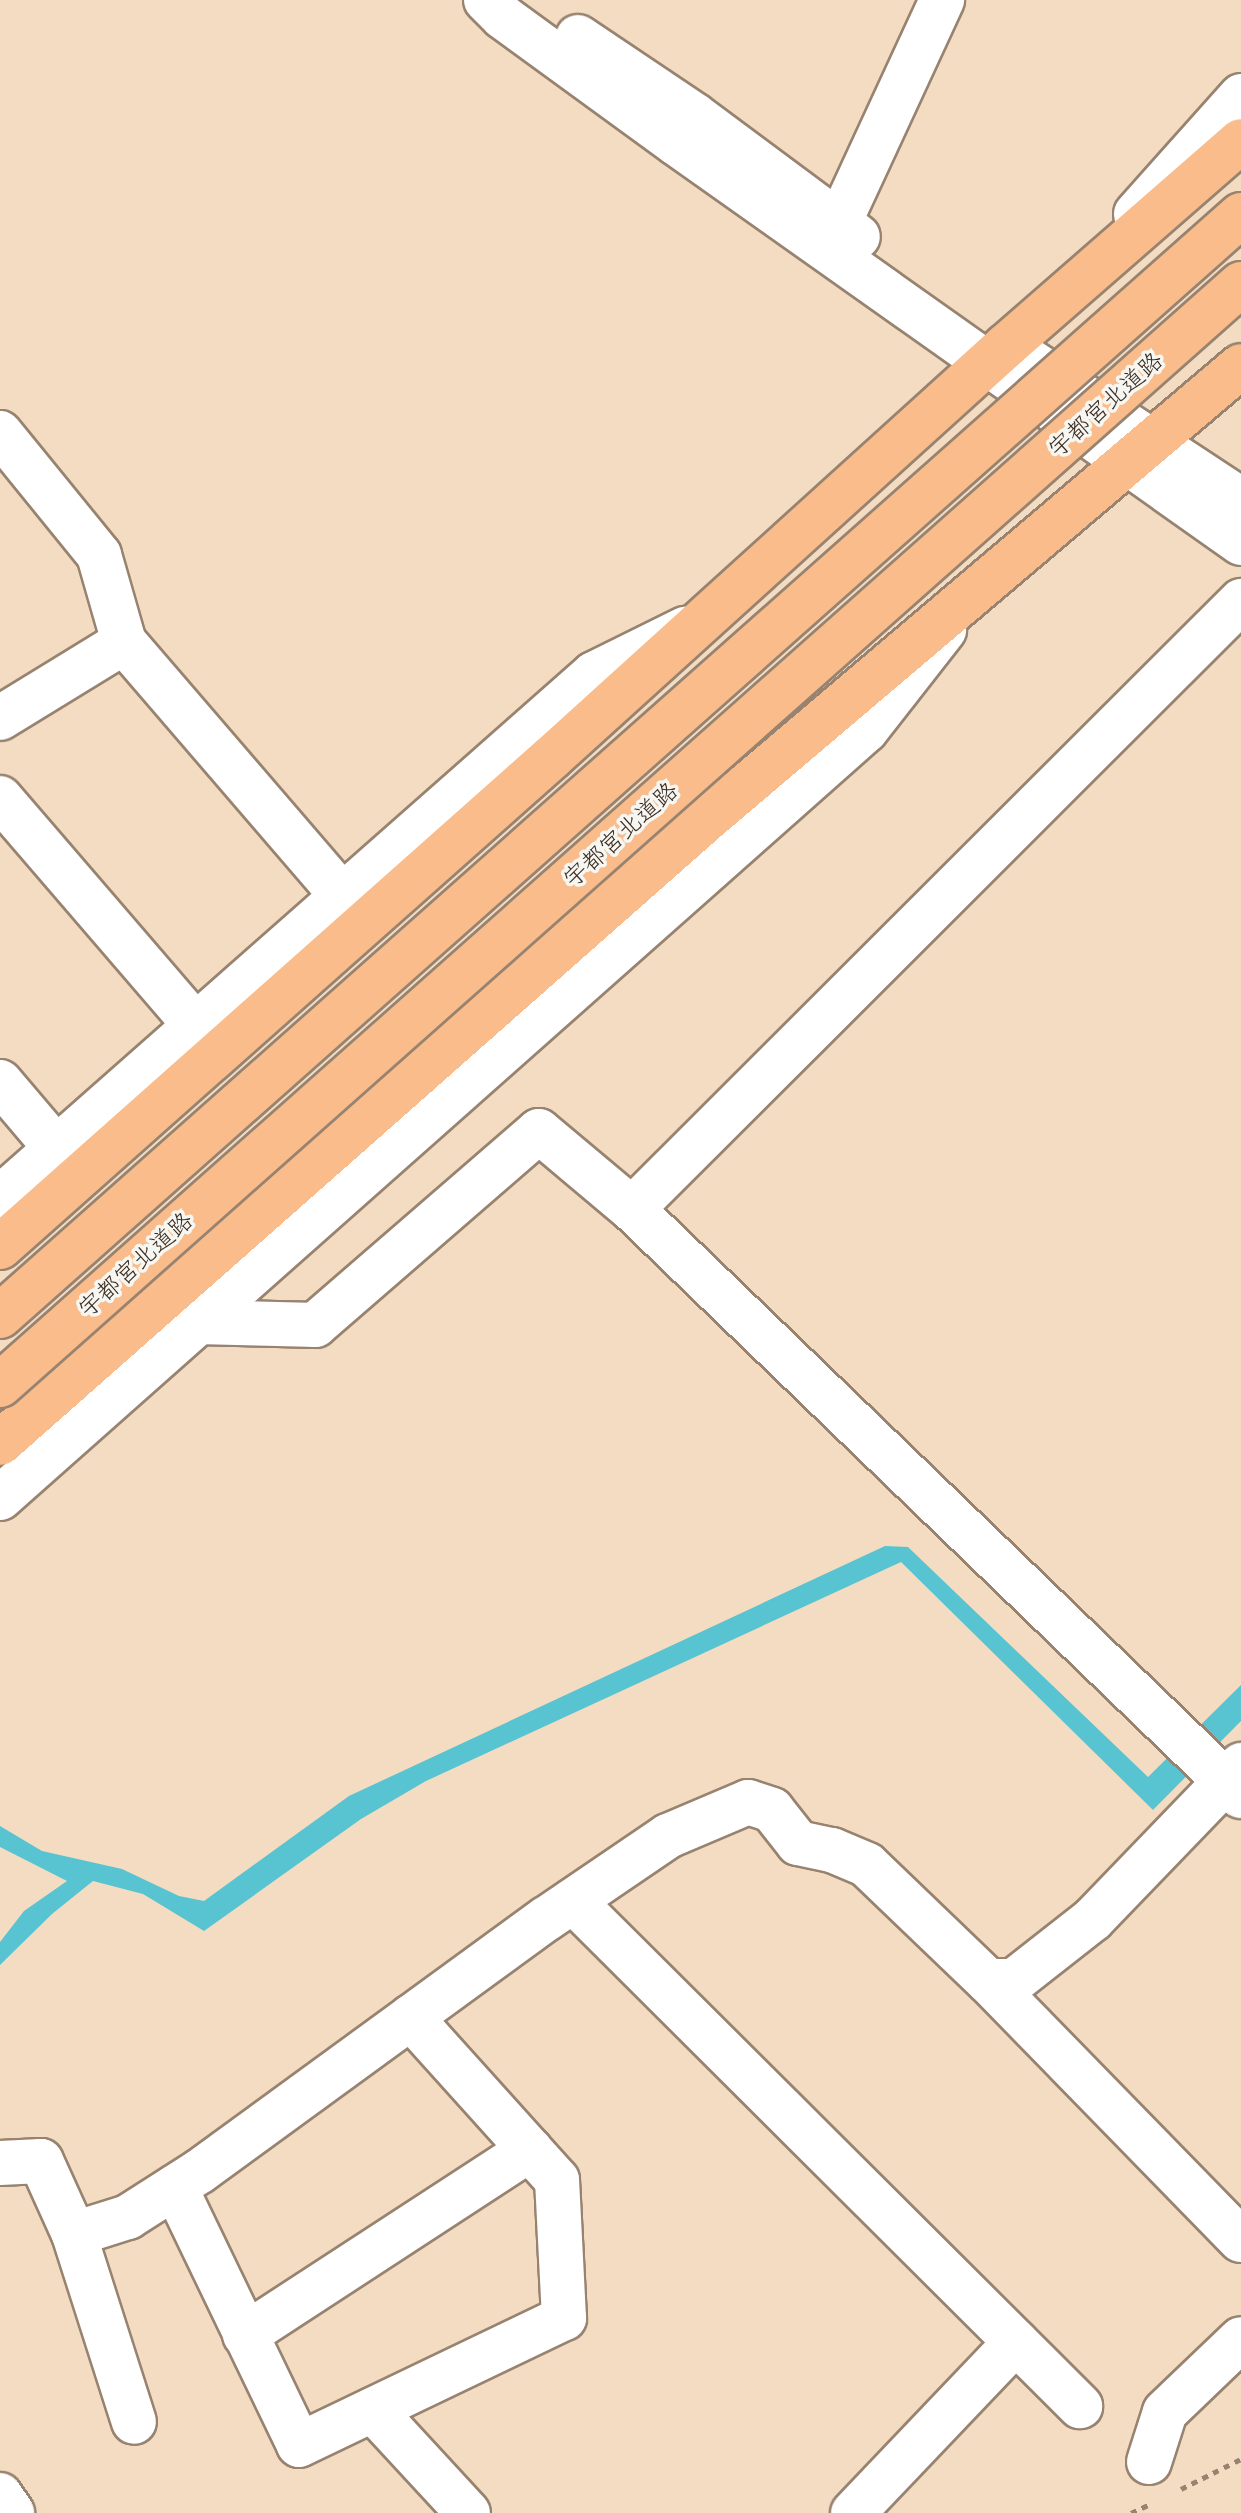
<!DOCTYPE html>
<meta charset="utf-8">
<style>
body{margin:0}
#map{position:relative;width:1241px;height:2513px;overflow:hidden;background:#f3dcc2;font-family:Sriracha,"Klee One",sans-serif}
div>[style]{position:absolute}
.water>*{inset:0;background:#58c4d1}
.path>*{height:5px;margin-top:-2.5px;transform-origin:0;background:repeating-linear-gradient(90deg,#978370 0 6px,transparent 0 12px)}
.roads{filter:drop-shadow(2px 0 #978370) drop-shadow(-2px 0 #978370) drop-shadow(0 2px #978370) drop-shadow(0 -2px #978370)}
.minor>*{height:44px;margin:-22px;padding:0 22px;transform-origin:22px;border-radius:22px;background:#fff}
.highway>*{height:44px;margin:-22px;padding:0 22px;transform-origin:22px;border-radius:22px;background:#f9bc8a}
.bridges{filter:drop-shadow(2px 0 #978370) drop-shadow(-2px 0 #978370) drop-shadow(0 2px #978370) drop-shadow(0 -2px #978370)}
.highway-bridge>*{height:44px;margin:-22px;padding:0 22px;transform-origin:22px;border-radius:22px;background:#f9bc8a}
span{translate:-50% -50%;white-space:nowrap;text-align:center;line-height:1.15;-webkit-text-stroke:7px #f6f6f2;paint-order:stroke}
.street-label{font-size:24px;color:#3b2a1e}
</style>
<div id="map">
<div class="water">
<div style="clip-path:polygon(885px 1546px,908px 1547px,1148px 1777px,1241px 1685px,1241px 1721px,1153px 1810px,901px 1562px,426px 1781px,361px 1819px,204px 1931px,143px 1894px,93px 1881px,52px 1914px,0 1965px,0 1942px,24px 1911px,67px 1881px,0 1847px,0 1826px,42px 1851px,122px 1869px,179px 1896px,204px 1901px,349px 1796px)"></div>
</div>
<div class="path">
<div style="left:1181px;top:2489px;width:67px;rotate:-26.6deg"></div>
<div style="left:1131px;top:2513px;width:21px;rotate:-25deg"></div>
</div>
<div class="roads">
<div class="minor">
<div style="left:486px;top:0;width:24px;rotate:45deg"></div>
<div style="left:503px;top:17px;width:214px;rotate:36.1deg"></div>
<div style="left:676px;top:143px;width:692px;rotate:35.3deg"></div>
<div style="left:578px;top:37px;width:140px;rotate:33.9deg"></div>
<div style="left:694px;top:115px;width:204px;rotate:36.6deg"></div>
<div style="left:1136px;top:214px;width:158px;rotate:-48.3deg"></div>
<div style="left:839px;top:223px;width:246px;rotate:-65.2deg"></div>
<div style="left:1027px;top:359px;width:256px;rotate:33.4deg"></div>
<div style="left:0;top:433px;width:157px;rotate:50.9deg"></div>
<div style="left:99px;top:555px;width:91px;rotate:74deg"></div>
<div style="left:124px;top:642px;width:333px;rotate:49.3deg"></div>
<div style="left:0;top:718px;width:145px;rotate:-31.5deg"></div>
<div style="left:0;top:798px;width:299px;rotate:49.3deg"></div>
<div style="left:0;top:1082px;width:87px;rotate:49.7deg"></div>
<div style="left:0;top:1198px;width:792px;rotate:-41.42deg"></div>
<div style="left:594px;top:674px;width:102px;rotate:-26.3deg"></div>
<div style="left:632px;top:1209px;width:861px;rotate:-44.95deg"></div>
<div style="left:199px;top:1322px;width:116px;rotate:1.5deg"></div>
<div style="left:315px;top:1325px;width:296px;rotate:-40.9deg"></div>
<div style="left:539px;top:1131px;width:121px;rotate:40deg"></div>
<div style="left:632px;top:1209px;width:846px;rotate:43.95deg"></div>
<div style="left:0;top:1498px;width:1157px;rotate:-41.57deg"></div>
<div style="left:866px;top:730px;width:127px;rotate:-52deg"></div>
<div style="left:573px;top:1901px;width:716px;rotate:44.89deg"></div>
<div style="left:988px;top:1981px;width:362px;rotate:45.7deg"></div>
<div style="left:0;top:2163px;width:41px;rotate:-2.8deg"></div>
<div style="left:41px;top:2161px;width:80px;rotate:65.7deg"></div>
<div style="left:74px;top:2234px;width:57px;rotate:-17.5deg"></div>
<div style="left:128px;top:2217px;width:85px;rotate:-32.6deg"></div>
<div style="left:200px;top:2171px;width:428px;rotate:-36.1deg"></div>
<div style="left:546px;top:1919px;width:148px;rotate:-34.2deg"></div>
<div style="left:668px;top:1836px;width:87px;rotate:-23deg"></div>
<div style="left:748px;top:1802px;width:25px;rotate:18deg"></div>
<div style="left:772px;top:1810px;width:42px;rotate:51.8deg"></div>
<div style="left:798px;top:1843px;width:35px;rotate:12deg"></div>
<div style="left:832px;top:1850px;width:38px;rotate:23deg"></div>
<div style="left:867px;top:1865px;width:168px;rotate:43.8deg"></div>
<div style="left:988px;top:1981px;width:26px"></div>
<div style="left:1014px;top:1981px;width:100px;rotate:-38.1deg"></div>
<div style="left:1093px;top:1919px;width:214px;rotate:-46.1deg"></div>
<div style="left:175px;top:2187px;width:286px;rotate:64.3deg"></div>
<div style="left:299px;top:2445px;width:294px;rotate:-25.6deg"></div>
<div style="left:564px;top:2318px;width:138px;rotate:-92.9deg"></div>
<div style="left:557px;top:2180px;width:219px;rotate:-132deg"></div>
<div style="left:74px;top:2234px;width:197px;rotate:72.3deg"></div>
<div style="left:245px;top:2335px;width:340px;rotate:-33.1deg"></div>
<div style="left:373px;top:2410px;width:140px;rotate:47.3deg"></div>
<div style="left:1149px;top:2462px;width:52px;rotate:-72.3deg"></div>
<div style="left:1165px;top:2412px;width:105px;rotate:-43.8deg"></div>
<div style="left:0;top:2495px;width:22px;rotate:56deg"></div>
<div style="left:853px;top:2513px;width:236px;rotate:-46.4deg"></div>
</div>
<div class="highway">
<div style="left:0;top:1247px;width:737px;rotate:-41.59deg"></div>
<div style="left:551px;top:758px;width:615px;rotate:-42.17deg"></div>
<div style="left:1007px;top:345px;width:310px;rotate:-41.1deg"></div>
<div style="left:0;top:1443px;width:943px;rotate:-41.43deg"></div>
<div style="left:707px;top:819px;width:700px;rotate:-40.31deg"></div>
</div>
</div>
<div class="bridges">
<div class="highway-bridge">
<div style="left:0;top:1316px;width:1659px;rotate:-41.58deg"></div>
<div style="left:0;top:1385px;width:1659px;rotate:-41.58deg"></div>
</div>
</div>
<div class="street-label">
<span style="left:1106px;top:405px;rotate:-42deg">宇都宮北道路</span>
<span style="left:621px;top:835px;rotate:-42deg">宇都宮北道路</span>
<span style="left:136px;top:1265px;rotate:-42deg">宇都宮北道路</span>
</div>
</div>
